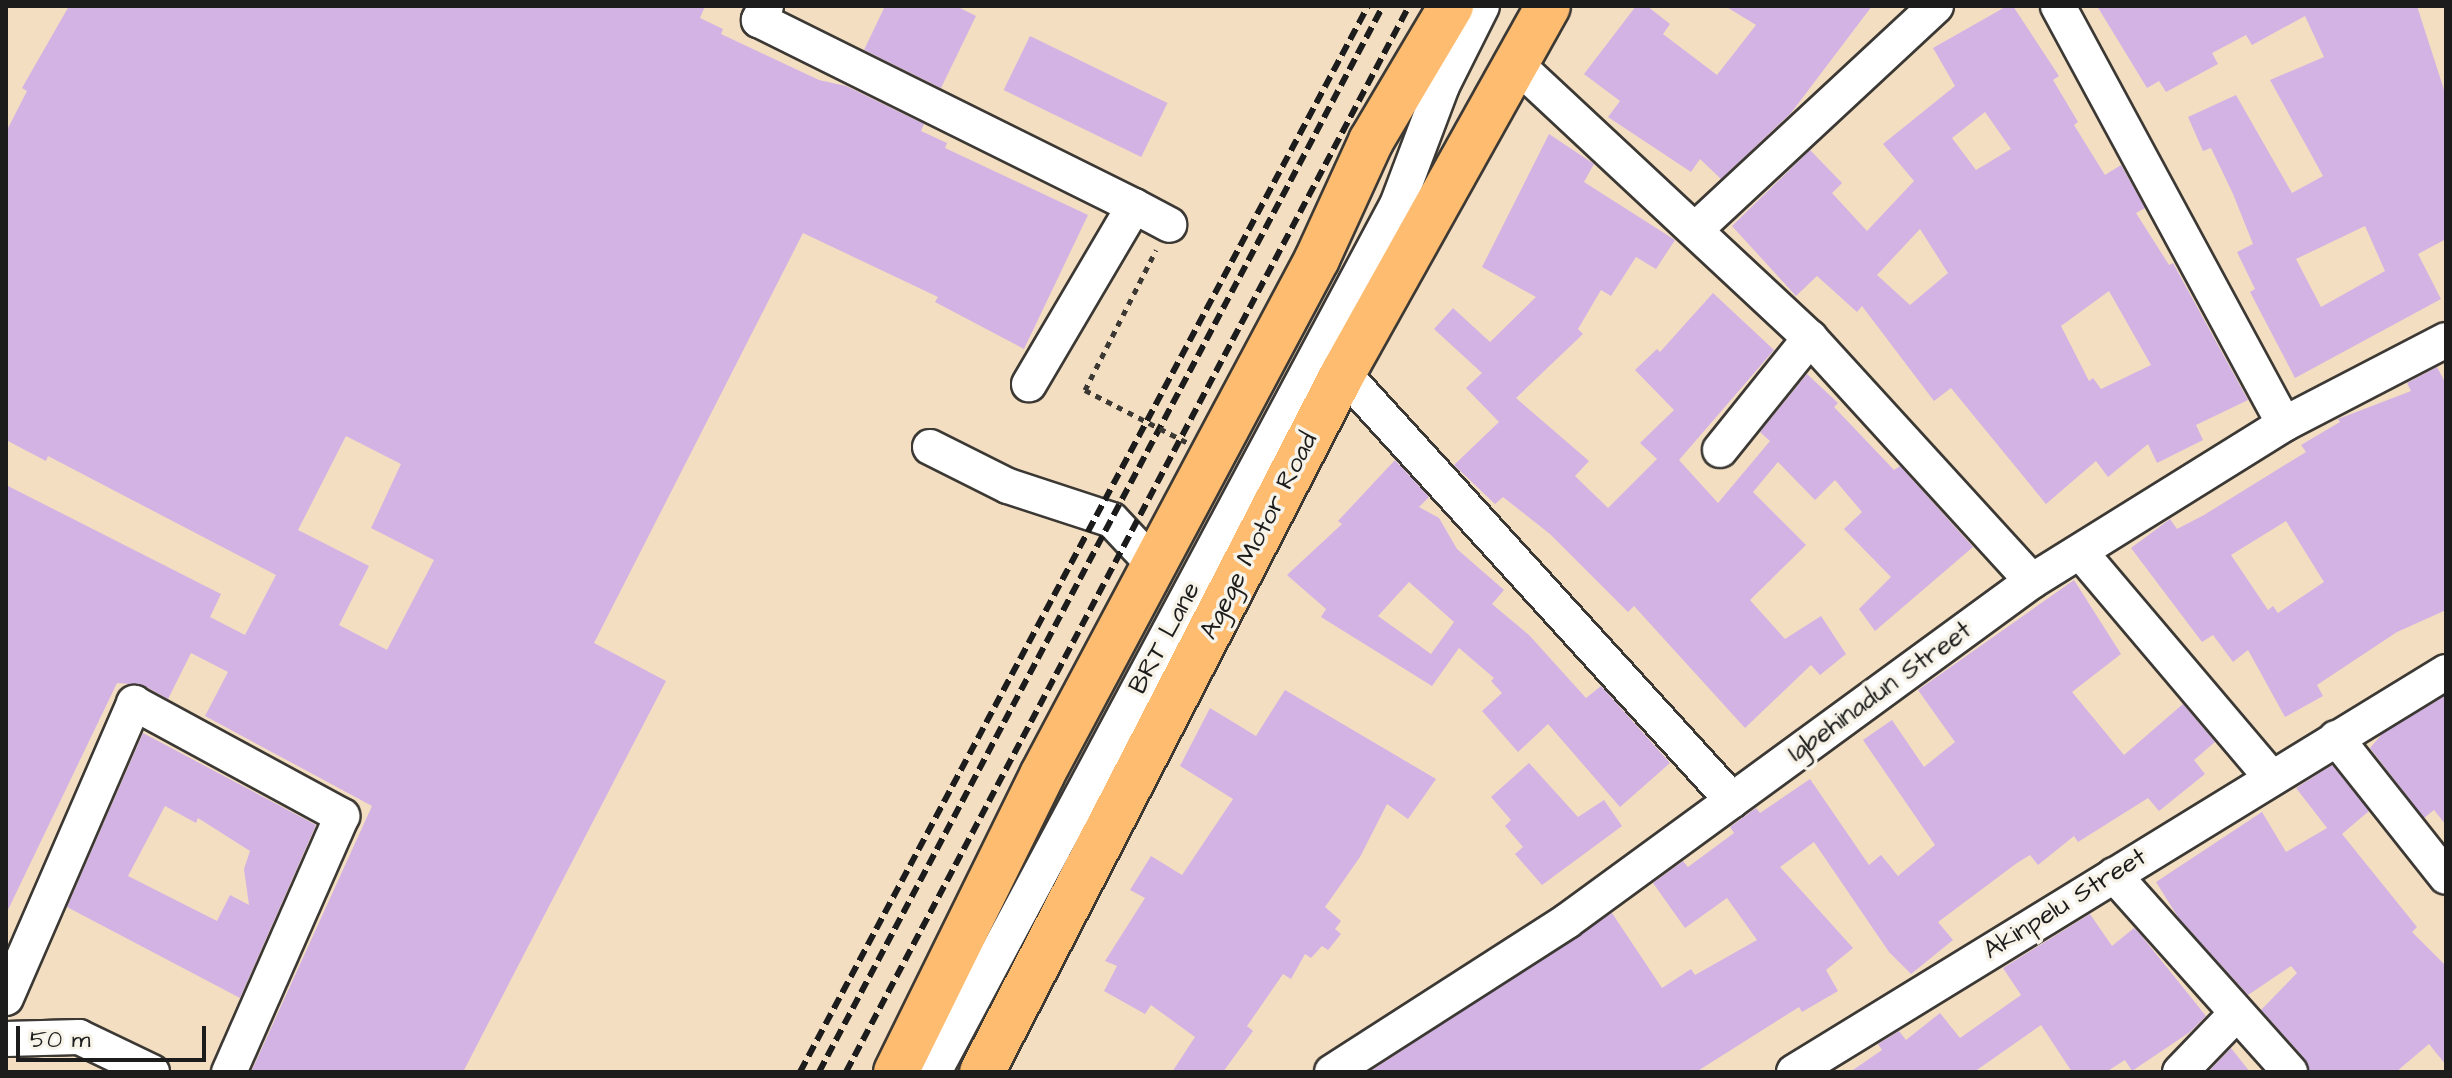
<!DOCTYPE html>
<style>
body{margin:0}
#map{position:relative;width:2452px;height:1078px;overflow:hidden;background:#f3dec1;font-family:"Architects Daughter",sans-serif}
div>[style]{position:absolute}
.building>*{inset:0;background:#d3b3e4;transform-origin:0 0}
.path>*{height:5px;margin-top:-2.5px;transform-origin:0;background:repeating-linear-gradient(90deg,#3c3935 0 6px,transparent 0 12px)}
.roads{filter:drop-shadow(2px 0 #3c3935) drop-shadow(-2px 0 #3c3935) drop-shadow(0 2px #3c3935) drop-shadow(0 -2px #3c3935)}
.minor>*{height:34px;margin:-17px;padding:0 17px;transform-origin:17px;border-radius:17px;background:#fff}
.highway>*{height:44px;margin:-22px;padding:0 22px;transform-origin:22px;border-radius:22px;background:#febc70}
.rail>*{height:6px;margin-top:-3px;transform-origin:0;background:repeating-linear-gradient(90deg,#1c1c1c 0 12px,transparent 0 18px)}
.path-bridge>*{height:5px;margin-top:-2.5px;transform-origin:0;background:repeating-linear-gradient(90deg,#3c3935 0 6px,transparent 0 12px)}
span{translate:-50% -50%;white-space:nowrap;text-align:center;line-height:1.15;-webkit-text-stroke:7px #f7f3e8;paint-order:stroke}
.street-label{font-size:26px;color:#1c1c1c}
.frame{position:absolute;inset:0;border:8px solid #1c1c1c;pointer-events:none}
.scale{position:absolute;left:16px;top:1026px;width:190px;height:36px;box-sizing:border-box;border:4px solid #1c1c1c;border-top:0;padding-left:10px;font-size:24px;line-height:28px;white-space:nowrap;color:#1c1c1c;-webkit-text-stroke:6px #f7f3e8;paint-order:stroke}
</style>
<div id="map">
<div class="building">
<div style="clip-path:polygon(evenodd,69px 6px,705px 6px,700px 18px,723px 29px,721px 34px,819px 80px,846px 86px,924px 124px,921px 131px,947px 143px,945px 148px,1088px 215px,1024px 349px,935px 302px,938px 297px,803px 233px,594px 643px,666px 681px,463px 1072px,251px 1072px,372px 806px,205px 716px,228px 672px,191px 653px,168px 699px,143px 685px,117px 683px,6px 914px,6px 485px,221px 594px,210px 617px,245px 635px,276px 575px,48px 456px,46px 461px,6px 440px,6px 132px,27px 91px,22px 88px,69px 6px,346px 436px,401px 464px,371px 528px,434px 560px,387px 650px,339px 625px,369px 566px,298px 530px,346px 436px)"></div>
<div style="clip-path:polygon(885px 6px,956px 6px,976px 16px,941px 88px,864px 50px)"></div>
<div style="clip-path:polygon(1636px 6px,1647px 6px,1670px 24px,1663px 34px,1717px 75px,1756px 25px,1725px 6px,1872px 6px,1791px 113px,1721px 179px,1700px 159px,1691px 172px,1608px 117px,1620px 101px,1584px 74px)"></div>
<div style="clip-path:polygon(evenodd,2007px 6px,2013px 6px,2059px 76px,2053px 80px,2078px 122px,2074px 125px,2105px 175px,2121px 165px,2145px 208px,2136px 213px,2169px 265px,2173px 263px,2248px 400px,2196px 425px,2203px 440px,2157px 463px,2148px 444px,2108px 477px,2096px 461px,2046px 504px,1951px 388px,1934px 401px,1862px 306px,1857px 312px,1817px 276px,1796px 296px,1732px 226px,1810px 150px,1842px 183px,1832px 193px,1867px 231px,1914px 181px,1883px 144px,1955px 86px,1933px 48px,2007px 6px,1985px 112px,2011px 149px,1976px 170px,1952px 138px,1985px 112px,2007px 6px,1920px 229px,1948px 273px,1910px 305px,1877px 275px,1920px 229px,2007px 6px,2109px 291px,2151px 365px,2101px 389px,2093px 378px,2089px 381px,2061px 326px,2109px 291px)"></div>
<div style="clip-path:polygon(evenodd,2097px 6px,2417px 6px,2446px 96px,2446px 239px,2418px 254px,2441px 299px,2295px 378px,2250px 292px,2255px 289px,2237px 252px,2253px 244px,2233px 194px,2211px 148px,2203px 151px,2188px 117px,2236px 95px,2292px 193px,2323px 176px,2270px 80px,2324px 57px,2305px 16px,2252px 45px,2246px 35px,2212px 53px,2218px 64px,2166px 92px,2159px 81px,2147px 88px,2097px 6px,2365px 226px,2385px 271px,2321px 307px,2296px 259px,2365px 226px)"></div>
<div style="left:1030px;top:36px;width:153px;height:60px;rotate:26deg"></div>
<div style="clip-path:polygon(1549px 134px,1594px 164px,1584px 182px,1675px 240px,1656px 269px,1636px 257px,1611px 296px,1601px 290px,1578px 329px,1583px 334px,1516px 398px,1589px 461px,1575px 476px,1608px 508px,1657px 459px,1640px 443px,1674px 410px,1635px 370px,1657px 349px,1660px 352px,1713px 293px,1774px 350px,1679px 460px,1718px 503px,1770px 441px,1760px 432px,1807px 374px,1838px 403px,1834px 407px,1894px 470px,1900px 466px,1973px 547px,1875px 631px,1859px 609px,1891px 577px,1844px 529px,1862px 512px,1835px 480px,1815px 500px,1778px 462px,1753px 492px,1806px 545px,1750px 600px,1785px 639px,1821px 616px,1846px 654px,1820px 675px,1811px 665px,1745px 728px,1634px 606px,1628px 612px,1550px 534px,1503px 497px,1495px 504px,1454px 465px,1499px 422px,1466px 388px,1482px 373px,1434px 329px,1453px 308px,1490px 342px,1536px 297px,1482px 267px)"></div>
<div style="clip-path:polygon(evenodd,2437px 367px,2446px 384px,2446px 610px,2397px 632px,2317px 685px,2323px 696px,2285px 717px,2248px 650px,2233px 662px,2213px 635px,2202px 642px,2131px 548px,2170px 519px,2177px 529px,2204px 515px,2306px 452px,2301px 445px,2340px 422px,2338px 419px,2411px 391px,2407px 383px,2437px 367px,2286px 521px,2324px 582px,2278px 613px,2273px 606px,2268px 610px,2231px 555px,2286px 521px)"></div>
<div style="clip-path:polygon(evenodd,1395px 460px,1429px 497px,1419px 507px,1439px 518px,1457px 549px,1504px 590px,1492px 604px,1529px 635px,1586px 698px,1601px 686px,1670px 763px,1620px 807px,1548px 724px,1518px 752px,1482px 711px,1502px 693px,1491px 681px,1494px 678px,1459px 648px,1432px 686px,1321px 617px,1326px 609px,1287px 575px,1342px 524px,1338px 521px,1395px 460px,1409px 582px,1454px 622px,1431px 654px,1378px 616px,1409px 582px)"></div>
<div style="clip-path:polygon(2074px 580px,2121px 654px,2072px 692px,2124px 755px,2183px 704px,2215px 742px,2194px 760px,2205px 774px,2159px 811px,2148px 798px,2078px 842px,2074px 836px,2038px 865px,2030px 855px,2017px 863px,1938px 922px,1953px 940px,1911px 974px,1889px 952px,1814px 842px,1780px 867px,1853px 948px,1826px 970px,1838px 991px,1802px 1012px,1799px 1007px,1696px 1072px,1369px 1072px,1612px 913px,1662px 988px,1691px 969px,1695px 975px,1757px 940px,1727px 898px,1685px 928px,1653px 883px,1683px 861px,1688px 867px,1734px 833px,1730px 827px,1756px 808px,1760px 813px,1810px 779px,1869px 865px,1881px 855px,1898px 876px,1935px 845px,1863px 740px,1892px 720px,1924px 767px,1955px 742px,1918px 690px)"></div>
<div style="clip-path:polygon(1285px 690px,1436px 779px,1408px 819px,1387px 804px,1360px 857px,1325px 907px,1341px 921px,1335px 929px,1341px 934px,1328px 950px,1322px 946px,1311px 958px,1305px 954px,1291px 979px,1283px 974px,1247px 1026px,1253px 1031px,1223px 1072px,1172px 1072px,1195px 1037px,1151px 1005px,1145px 1014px,1104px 991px,1117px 966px,1105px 961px,1145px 898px,1130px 890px,1151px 856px,1182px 875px,1233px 799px,1180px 766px,1210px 708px,1256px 736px)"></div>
<div style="clip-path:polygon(2446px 695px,2446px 825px,2434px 810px,2424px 818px,2370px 748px,2382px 734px)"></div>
<div style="clip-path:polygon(evenodd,143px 733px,316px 825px,240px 998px,67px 907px,143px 733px,165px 806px,196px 823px,198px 818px,250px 851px,244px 869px,249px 905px,230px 895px,217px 921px,128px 876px,165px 806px)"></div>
<div style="clip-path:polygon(1529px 763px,1578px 817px,1604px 800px,1622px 826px,1542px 885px,1515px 854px,1523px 847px,1505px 826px,1511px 820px,1491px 797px)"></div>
<div style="clip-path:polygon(2332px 765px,2369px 811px,2342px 834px,2417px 927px,2412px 932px,2446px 966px,2446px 1065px,2429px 1044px,2396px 1072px,2309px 1072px,2305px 1059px,2261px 1010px,2297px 973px,2291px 966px,2248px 995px,2178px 917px,2156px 882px,2262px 812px,2286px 852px,2327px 828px,2296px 788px)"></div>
<div style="clip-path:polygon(2090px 914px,2112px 946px,2134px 928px,2140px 934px,2206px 1016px,2190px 1032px,2132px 1071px,2125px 1060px,2106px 1072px,2072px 1072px,2041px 1025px,1974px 1072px,1850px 1072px,1882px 1050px,1878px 1044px,1899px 1031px,1906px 1040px,1940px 1013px,1960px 1038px,2021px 995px,2003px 968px)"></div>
<div style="clip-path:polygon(2231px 1048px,2250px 1072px,2208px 1072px)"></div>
</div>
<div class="path">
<div style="left:1085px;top:390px;width:157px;rotate:-63.1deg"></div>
</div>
<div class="roads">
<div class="minor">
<div style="left:766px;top:6px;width:16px;rotate:117deg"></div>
<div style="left:759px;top:20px;width:419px;rotate:26.4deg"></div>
<div style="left:1134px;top:206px;width:207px;rotate:120.5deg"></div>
<div style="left:2058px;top:6px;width:475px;rotate:61.6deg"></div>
<div style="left:1514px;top:62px;width:405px;rotate:43deg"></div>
<div style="left:1810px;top:338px;width:329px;rotate:47.6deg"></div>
<div style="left:1134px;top:206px;width:40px;rotate:28deg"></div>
<div style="left:1695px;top:230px;width:329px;rotate:-42.9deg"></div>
<div style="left:1343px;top:373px;width:578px;rotate:47.67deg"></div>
<div style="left:930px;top:447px;width:87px;rotate:26.6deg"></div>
<div style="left:1008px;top:486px;width:109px;rotate:18.1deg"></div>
<div style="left:1112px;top:520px;width:63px;rotate:46.9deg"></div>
<div style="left:1720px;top:450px;width:144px;rotate:-51.2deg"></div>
<div style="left:2081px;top:553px;width:292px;rotate:49.7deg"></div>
<div style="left:2336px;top:738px;width:177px;rotate:51.6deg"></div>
<div style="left:2114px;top:875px;width:264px;rotate:48.2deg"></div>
<div style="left:6px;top:998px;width:322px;rotate:-66.5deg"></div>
<div style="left:134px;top:703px;width:237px;rotate:28.5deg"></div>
<div style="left:342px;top:816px;width:280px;rotate:113.8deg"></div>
<div style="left:6px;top:1039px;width:73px;rotate:-1.6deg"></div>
<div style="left:79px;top:1037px;width:81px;rotate:25.6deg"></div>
<div style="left:934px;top:1072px;width:983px;rotate:-61.9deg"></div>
<div style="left:1397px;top:205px;width:127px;rotate:-69.3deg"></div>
<div style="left:1442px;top:86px;width:89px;rotate:-63.4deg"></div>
<div style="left:1332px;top:1072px;width:279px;rotate:-32.7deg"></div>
<div style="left:1567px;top:921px;width:576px;rotate:-36.17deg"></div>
<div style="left:2032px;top:581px;width:297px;rotate:-31.9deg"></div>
<div style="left:2284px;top:424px;width:182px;rotate:-27.4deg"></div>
<div style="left:1794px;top:1072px;width:765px;rotate:-31.53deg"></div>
<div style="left:2180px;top:1072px;width:79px;rotate:-46deg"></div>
</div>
<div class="highway">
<div style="left:896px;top:1072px;width:331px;rotate:-63.8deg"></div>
<div style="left:1042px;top:775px;width:585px;rotate:-61.94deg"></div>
<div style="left:1317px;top:259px;width:130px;rotate:-65.4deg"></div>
<div style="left:1371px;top:141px;width:157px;rotate:-59.3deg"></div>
<div style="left:982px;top:1072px;width:787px;rotate:-62.69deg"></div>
<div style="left:1343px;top:373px;width:420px;rotate:-60.8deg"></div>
</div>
</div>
<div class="rail">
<div style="left:800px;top:1072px;width:1208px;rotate:-61.95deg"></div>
<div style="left:819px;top:1072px;width:1206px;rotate:-62.12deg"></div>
<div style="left:846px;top:1072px;width:1206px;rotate:-62.16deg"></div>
</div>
<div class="path-bridge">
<div style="left:1085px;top:390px;width:118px;rotate:27.2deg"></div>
</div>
<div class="street-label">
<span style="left:1259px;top:536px;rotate:-63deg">Agege Motor Road</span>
<span style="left:1165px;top:638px;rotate:-62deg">BRT Lane</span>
<span style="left:1880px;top:692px;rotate:-36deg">Igbehinadun Street</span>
<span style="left:2065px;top:904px;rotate:-32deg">Akinpelu Street</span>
</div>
<div class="frame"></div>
<div class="scale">50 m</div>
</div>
